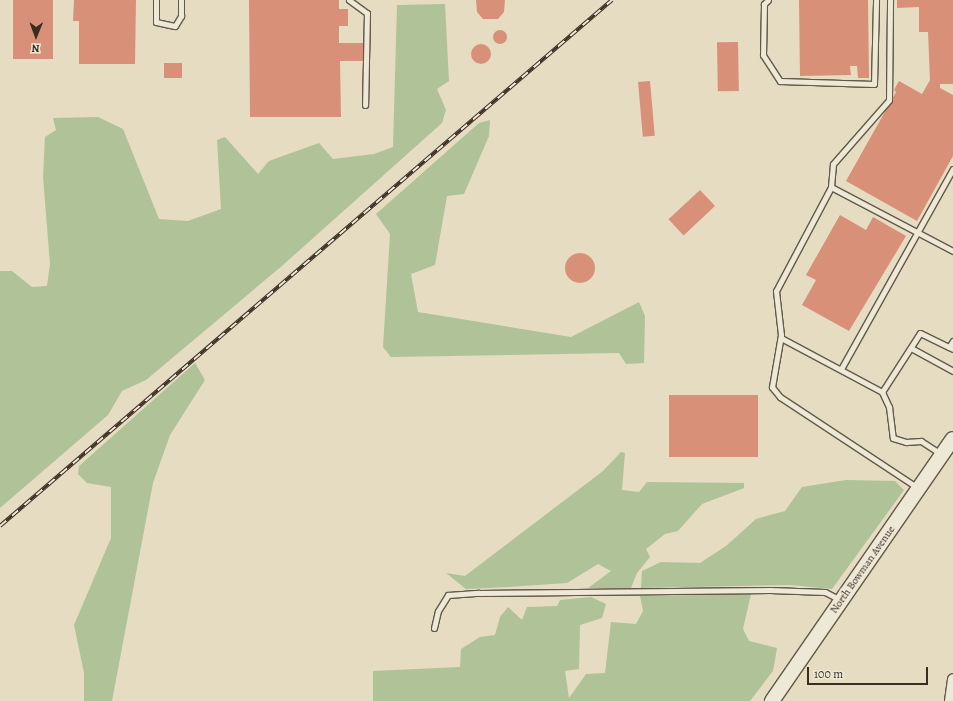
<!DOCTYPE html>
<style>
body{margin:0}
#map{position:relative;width:953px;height:701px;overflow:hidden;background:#e5dcc1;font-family:Alegreya,serif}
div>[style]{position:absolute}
.green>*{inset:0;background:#b0c297}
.building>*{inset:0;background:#d99079;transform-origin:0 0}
.round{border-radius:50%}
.roads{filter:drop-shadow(1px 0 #635948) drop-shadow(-1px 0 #635948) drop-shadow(0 1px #635948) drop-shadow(0 -1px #635948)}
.lane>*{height:5px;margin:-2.5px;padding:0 2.5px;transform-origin:2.5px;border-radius:2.5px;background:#eee8d7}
.street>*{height:10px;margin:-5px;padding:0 5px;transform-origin:5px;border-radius:5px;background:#eee8d7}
.secondary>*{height:14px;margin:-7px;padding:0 7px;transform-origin:7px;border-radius:7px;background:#eee8d7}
.rail>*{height:4px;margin-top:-2px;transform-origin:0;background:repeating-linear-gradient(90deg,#eee8d7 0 8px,#382d20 0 16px);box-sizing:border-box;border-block:1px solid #382d20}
span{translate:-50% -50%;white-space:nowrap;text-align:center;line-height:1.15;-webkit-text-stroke:4px #eee8d7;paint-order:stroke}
.street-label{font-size:11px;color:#382d20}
.north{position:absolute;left:16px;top:16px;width:40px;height:40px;-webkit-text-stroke:3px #eee8d7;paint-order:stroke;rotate:181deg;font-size:11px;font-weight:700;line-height:16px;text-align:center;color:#382d20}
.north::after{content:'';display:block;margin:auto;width:14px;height:18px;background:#382d20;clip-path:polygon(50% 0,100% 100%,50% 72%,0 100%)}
.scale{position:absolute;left:807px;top:667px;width:121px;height:18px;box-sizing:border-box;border:2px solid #382d20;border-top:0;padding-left:5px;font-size:12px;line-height:14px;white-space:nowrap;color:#382d20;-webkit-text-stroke:3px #eee8d7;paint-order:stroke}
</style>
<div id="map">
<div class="green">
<div style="clip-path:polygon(445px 4px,449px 81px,437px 89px,446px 110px,442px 123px,283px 265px,146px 380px,122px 391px,108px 415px,0 508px,0 271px,12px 271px,32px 287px,47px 286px,50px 264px,43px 177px,45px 137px,56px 130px,53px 118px,98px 117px,123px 129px,159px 219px,188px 221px,221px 209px,217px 140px,225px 137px,258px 174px,269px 161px,319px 143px,333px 159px,374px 154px,393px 147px,397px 5px)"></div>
<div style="clip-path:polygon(490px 120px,489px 136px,464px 194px,447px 196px,435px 265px,411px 274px,418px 312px,571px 337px,639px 302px,645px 316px,644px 363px,626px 364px,619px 353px,391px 357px,383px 347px,390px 234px,376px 214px,479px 123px)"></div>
<div style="clip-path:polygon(195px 363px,205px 380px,170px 435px,153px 483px,112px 701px,84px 701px,84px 673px,74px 625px,111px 538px,111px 487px,87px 483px,78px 474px,79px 466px)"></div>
<div style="clip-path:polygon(621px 452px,625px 453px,622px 490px,639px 492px,647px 482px,744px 483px,744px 488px,702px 504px,678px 531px,665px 534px,646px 549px,650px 557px,637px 573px,631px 588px,588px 588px,611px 571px,598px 564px,567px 583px,508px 587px,466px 589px,446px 573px,465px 576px,603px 471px)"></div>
<div style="clip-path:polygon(846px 480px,895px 481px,904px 490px,832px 589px,790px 585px,641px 588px,642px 571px,661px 562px,700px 563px,726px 546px,756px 519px,785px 511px,802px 487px)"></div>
<div style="clip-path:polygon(751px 594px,743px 629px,749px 641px,777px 648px,773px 671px,750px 701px,373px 701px,373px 671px,460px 667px,461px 649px,480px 637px,495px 635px,500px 617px,508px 607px,522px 620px,527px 607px,557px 606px,560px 600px,591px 597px,606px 604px,602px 618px,580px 625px,579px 669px,565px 671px,569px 698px,586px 674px,605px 673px,611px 622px,636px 624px,643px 611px,640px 596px)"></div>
</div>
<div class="building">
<div style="left:13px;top:0;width:40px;height:59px"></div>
<div style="clip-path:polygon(74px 0,136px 0,135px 64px,79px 64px,79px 21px,73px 21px)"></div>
<div style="clip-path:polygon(249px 0,339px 0,339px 9px,348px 9px,348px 26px,339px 26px,339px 43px,363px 43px,363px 61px,340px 61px,341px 117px,250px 117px)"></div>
<div style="clip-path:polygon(476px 0,505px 0,504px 12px,498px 19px,483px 19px,477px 12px)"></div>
<div style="clip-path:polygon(799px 0,868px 0,869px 78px,858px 78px,857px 66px,850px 66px,851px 75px,800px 76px)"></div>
<div style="clip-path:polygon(897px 0,953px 0,953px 84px,940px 84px,940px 88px,953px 95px,953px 156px,917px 221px,846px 181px,896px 92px,894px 90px,899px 81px,922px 94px,930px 80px,928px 32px,919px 32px,919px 7px,897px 8px)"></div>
<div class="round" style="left:493px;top:30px;width:14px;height:14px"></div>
<div style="left:738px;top:42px;width:49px;height:21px;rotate:89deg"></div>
<div class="round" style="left:471px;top:44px;width:20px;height:20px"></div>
<div style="left:164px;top:63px;width:18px;height:15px"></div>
<div style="left:650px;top:81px;width:55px;height:12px;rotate:85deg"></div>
<div style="left:700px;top:190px;width:22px;height:43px;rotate:47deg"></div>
<div style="clip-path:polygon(840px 215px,866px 230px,873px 217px,906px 236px,849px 331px,802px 305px,816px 280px,806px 275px)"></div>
<div class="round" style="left:565px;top:253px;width:30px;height:30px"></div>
<div style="left:669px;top:395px;width:89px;height:62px"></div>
</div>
<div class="roads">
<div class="lane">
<div style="left:156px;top:0;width:22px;rotate:90deg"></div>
<div style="left:156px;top:22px;width:19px;rotate:12deg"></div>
<div style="left:175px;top:26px;width:12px;rotate:-59deg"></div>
<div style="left:181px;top:16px;width:16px;rotate:-90deg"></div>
<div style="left:349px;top:0;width:22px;rotate:36deg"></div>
<div style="left:367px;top:13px;width:92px;rotate:91.2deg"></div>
<div style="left:768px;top:0;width:6px;rotate:135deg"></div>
<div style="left:764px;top:4px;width:51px;rotate:91.1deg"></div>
<div style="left:763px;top:55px;width:31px;rotate:57deg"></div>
<div style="left:780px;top:81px;width:94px;rotate:1.8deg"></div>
<div style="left:874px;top:84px;width:84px;rotate:-88.6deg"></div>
<div style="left:831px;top:187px;width:23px;rotate:-85deg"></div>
<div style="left:833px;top:164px;width:85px;rotate:-48.8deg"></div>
<div style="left:889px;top:100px;width:100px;rotate:-89.4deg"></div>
<div style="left:781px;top:338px;width:115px;rotate:28.1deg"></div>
<div style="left:882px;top:392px;width:17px;rotate:65deg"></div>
<div style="left:889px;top:407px;width:31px;rotate:83deg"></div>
<div style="left:893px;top:438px;width:14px;rotate:17deg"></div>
<div style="left:906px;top:442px;width:15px;rotate:-4deg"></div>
<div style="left:921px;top:441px;width:24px;rotate:33deg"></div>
<div style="left:953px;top:341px;width:7px;rotate:124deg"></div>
<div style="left:949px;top:347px;width:4px;rotate:27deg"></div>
<div style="left:911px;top:348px;width:48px;rotate:28.7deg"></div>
<div style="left:841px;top:369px;width:229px;rotate:-60.8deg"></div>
<div style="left:882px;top:392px;width:70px;rotate:-57.2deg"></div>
<div style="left:920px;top:333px;width:32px;rotate:26deg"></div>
<div style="left:918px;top:488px;width:165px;rotate:-146.6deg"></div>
<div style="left:780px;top:397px;width:13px;rotate:-129deg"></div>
<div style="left:772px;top:387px;width:53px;rotate:-80.2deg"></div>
<div style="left:781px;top:335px;width:44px;rotate:-96.5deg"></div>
<div style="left:776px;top:291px;width:118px;rotate:-62.1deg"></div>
<div style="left:831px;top:187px;width:138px;rotate:27.7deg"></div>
<div style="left:434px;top:628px;width:17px;rotate:-77deg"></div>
<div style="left:438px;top:611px;width:19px;rotate:-58deg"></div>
<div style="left:448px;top:595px;width:31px;rotate:-4deg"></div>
<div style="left:479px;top:593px;width:291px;rotate:-0.6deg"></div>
<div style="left:770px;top:590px;width:55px;rotate:2.1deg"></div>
<div style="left:825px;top:592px;width:18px;rotate:27deg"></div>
</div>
<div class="street">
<div style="left:950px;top:701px;width:22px;rotate:-82deg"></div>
</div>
<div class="secondary">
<div style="left:772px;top:701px;width:318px;rotate:-55.4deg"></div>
</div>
</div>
<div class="rail">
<div style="left:0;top:526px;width:807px;rotate:-40.68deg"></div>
</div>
<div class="street-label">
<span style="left:863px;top:570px;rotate:-55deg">North Bowman Avenue</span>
</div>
<div class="north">N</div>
<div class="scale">100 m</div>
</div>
